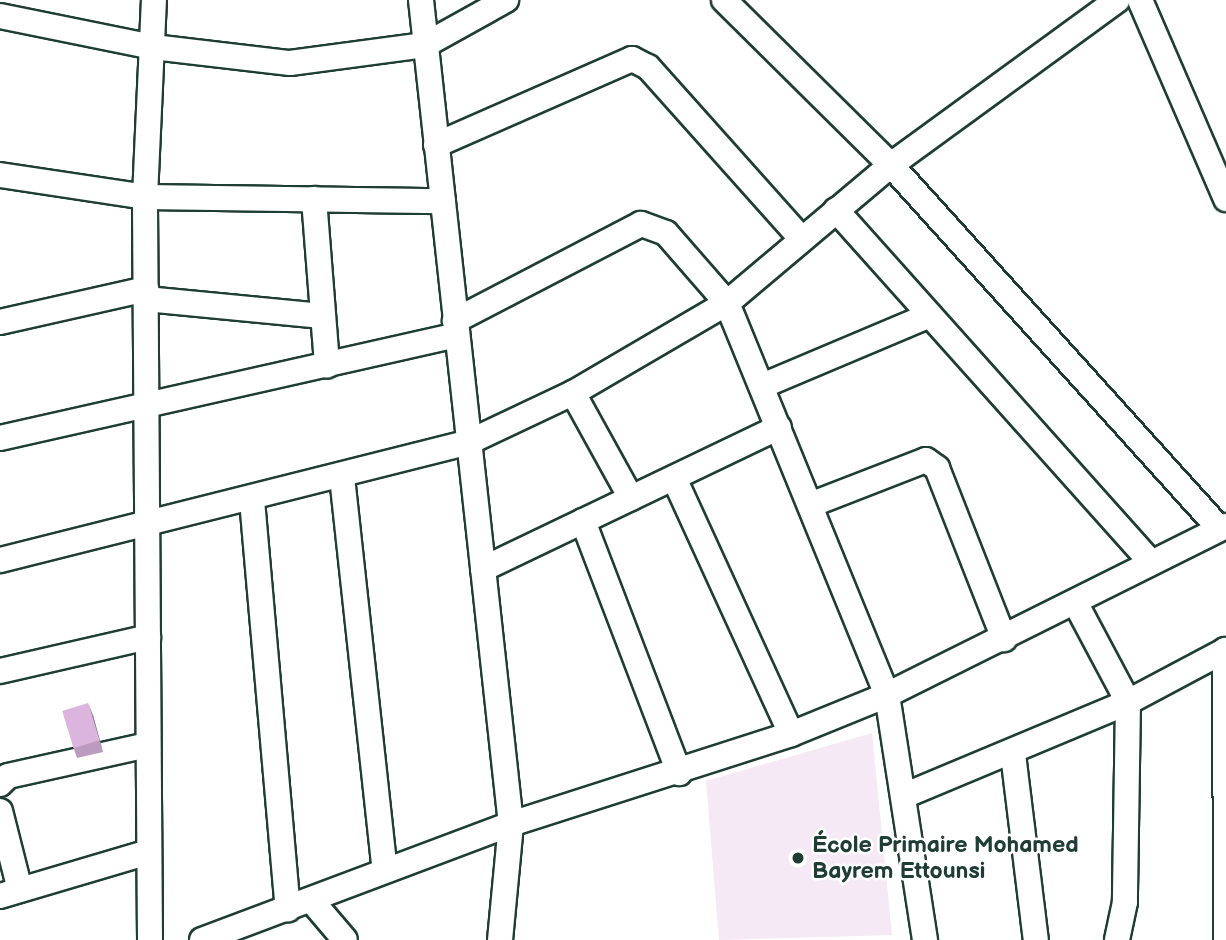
<!DOCTYPE html>
<meta charset="utf-8">
<style>
body{margin:0}
#map{position:relative;width:1226px;height:940px;overflow:hidden;background:#fff;font-family:"Balsamiq Sans",sans-serif}
div>[style]{position:absolute}
.built>*{inset:0;background:#f4e9f5}
.roads{filter:drop-shadow(2px 0 #1f3d34) drop-shadow(-2px 0 #1f3d34) drop-shadow(0 2px #1f3d34) drop-shadow(0 -2px #1f3d34)}
.minor>*{height:24px;margin:-12px;padding:0 12px;transform-origin:12px;border-radius:12px;background:#fff}
.wall>*{inset:0;background:#bc9cbe}
.shaded-wall>*{inset:0;background:#997f9b}
.building>*{inset:0;background:#dbb5dd;transform-origin:0 0}
.dots>*{width:19px;height:19px;translate:-50% -50%;box-sizing:border-box;border:4px solid #fff;border-radius:50%}
span{translate:-50% -50%;white-space:nowrap;text-align:center;line-height:1.15;-webkit-text-stroke:5px #fff;paint-order:stroke}
.poi-label{font-size:23px;color:#1f3d34;font-weight:700}
.left{translate:0 -50%;text-align:left}
</style>
<div id="map">
<div class="built">
<div style="clip-path:polygon(872px 733px,892px 935px,719px 940px,706px 781px)"></div>
</div>
<div class="roads">
<div class="minor">
<div style="left:421px;top:0;width:829px;rotate:83.77deg"></div>
<div style="left:511px;top:824px;width:117px;rotate:95.4deg"></div>
<div style="left:724px;top:0;width:235px;rotate:44.7deg"></div>
<div style="left:891px;top:165px;width:489px;rotate:47.9deg"></div>
<div style="left:1140px;top:0;width:217px;rotate:66.6deg"></div>
<div style="left:0;top:16px;width:156px;rotate:11.5deg"></div>
<div style="left:153px;top:47px;width:138px;rotate:6.7deg"></div>
<div style="left:290px;top:63px;width:136px;rotate:-7.6deg"></div>
<div style="left:425px;top:45px;width:93px;rotate:-29.1deg"></div>
<div style="left:436px;top:145px;width:214px;rotate:-23.7deg"></div>
<div style="left:632px;top:59px;width:18px;rotate:27deg"></div>
<div style="left:648px;top:67px;width:231px;rotate:48.2deg"></div>
<div style="left:0;top:175px;width:147px;rotate:8.6deg"></div>
<div style="left:145px;top:197px;width:298px;rotate:0.8deg"></div>
<div style="left:314px;top:199px;width:167px;rotate:85.5deg"></div>
<div style="left:836px;top:210px;width:470px;rotate:48.2deg"></div>
<div style="left:146px;top:299px;width:177px;rotate:5.5deg"></div>
<div style="left:0;top:322px;width:150px;rotate:-12.7deg"></div>
<div style="left:762px;top:386px;width:182px;rotate:-22.9deg"></div>
<div style="left:573px;top:393px;width:120px;rotate:61.1deg"></div>
<div style="left:0;top:438px;width:468px;rotate:-12.7deg"></div>
<div style="left:342px;top:477px;width:395px;rotate:83.8deg"></div>
<div style="left:674px;top:478px;width:281px;rotate:65.4deg"></div>
<div style="left:252px;top:500px;width:411px;rotate:85deg"></div>
<div style="left:810px;top:505px;width:124px;rotate:-21.2deg"></div>
<div style="left:926px;top:460px;width:14px;rotate:36deg"></div>
<div style="left:937px;top:468px;width:184px;rotate:68.6deg"></div>
<div style="left:583px;top:521px;width:270px;rotate:69.1deg"></div>
<div style="left:0;top:560px;width:481px;rotate:-14.1deg"></div>
<div style="left:467px;top:443px;width:117px;rotate:-25.3deg"></div>
<div style="left:573px;top:393px;width:178px;rotate:-30.3deg"></div>
<div style="left:727px;top:303px;width:93px;rotate:-131.1deg"></div>
<div style="left:666px;top:233px;width:27px;rotate:-160deg"></div>
<div style="left:641px;top:224px;width:210px;rotate:152.5deg"></div>
<div style="left:483px;top:569px;width:328px;rotate:-25.6deg"></div>
<div style="left:1076px;top:604px;width:111px;rotate:62deg"></div>
<div style="left:1128px;top:702px;width:200px;rotate:90.9deg"></div>
<div style="left:1125px;top:902px;width:39px;rotate:102deg"></div>
<div style="left:1225px;top:650px;width:290px;rotate:89.8deg"></div>
<div style="left:0;top:671px;width:152px;rotate:-12.9deg"></div>
<div style="left:1013px;top:754px;width:187px;rotate:83deg"></div>
<div style="left:0;top:784px;width:11px;rotate:-45deg"></div>
<div style="left:8px;top:776px;width:143px;rotate:-12.5deg"></div>
<div style="left:906px;top:795px;width:241px;rotate:-22.7deg"></div>
<div style="left:1128px;top:702px;width:111px;rotate:-28deg"></div>
<div style="left:0;top:811px;width:81px;rotate:75.8deg"></div>
<div style="left:0;top:896px;width:155px;rotate:-16.5deg"></div>
<div style="left:311px;top:900px;width:52px;rotate:49.6deg"></div>
<div style="left:150px;top:940px;width:743px;rotate:-90.39deg"></div>
<div style="left:145px;top:197px;width:197px;rotate:-87.4deg"></div>
<div style="left:202px;top:940px;width:330px;rotate:-20.6deg"></div>
<div style="left:511px;top:824px;width:294px;rotate:-17.8deg"></div>
<div style="left:791px;top:734px;width:104px;rotate:-22.1deg"></div>
<div style="left:887px;top:695px;width:379px;rotate:-26.5deg"></div>
<div style="left:925px;top:940px;width:248px;rotate:-98.8deg"></div>
<div style="left:887px;top:695px;width:423px;rotate:-112.2deg"></div>
<div style="left:727px;top:303px;width:214px;rotate:-40.1deg"></div>
<div style="left:891px;top:165px;width:280px;rotate:-36.1deg"></div>
</div>
</div>
<div class="wall">
<div style="clip-path:polygon(93px 715px,103px 752px,77px 758px,73px 746px)"></div>
</div>
<div class="shaded-wall">
<div style="clip-path:polygon(88px 703px,93px 715px,103px 752px,99px 740px)"></div>
</div>
<div class="building">
<div style="left:88px;top:703px;width:39px;height:27px;rotate:73deg"></div>
</div>
<div class="dots">
<div style="left:798px;top:858px;background:#1f3d34"></div>
</div>
<div class="poi-label">
<span class="left" style="left:812px;top:858px">École Primaire Mohamed<br>Bayrem Ettounsi</span>
</div>
</div>
